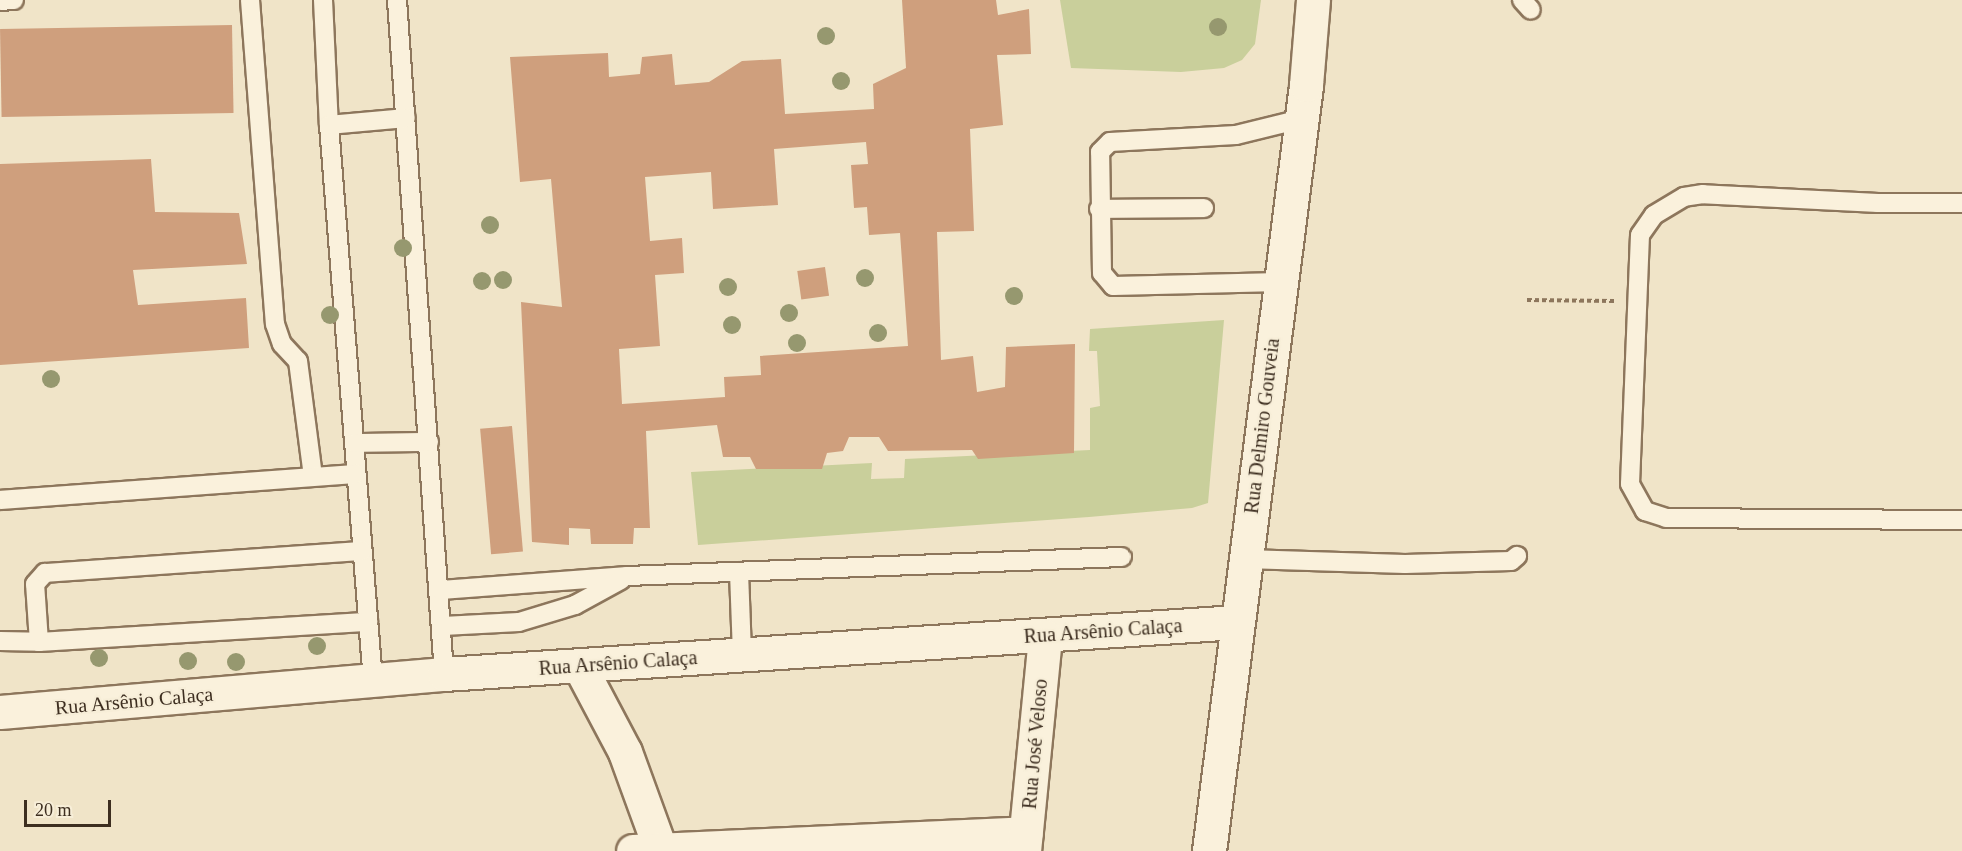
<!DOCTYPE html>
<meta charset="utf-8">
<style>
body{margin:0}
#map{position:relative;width:1962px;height:851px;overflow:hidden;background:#f0e4c8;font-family:Georgia,serif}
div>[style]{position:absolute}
.green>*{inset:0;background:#c9cf9b}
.building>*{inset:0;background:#cf9f7d;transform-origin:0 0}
.path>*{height:4px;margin-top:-2px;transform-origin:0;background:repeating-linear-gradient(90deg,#8d765c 0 4.5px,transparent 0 7.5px)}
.roads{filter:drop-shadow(2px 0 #8d765c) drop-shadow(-2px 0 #8d765c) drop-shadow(0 2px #8d765c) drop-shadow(0 -2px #8d765c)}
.service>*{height:18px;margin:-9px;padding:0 9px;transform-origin:9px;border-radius:9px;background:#faf1dc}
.minor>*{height:33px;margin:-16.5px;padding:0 16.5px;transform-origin:16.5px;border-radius:16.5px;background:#faf1dc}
.tertiary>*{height:33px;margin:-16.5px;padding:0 16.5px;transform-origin:16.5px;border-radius:16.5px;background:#faf1dc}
.trees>*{width:18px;height:18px;margin:-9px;border-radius:50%;background:#96986f}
span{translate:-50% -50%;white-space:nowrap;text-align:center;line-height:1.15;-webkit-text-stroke:4.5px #f7eed8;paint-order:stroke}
.street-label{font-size:20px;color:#3d2e20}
.scale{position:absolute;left:24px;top:800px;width:87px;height:27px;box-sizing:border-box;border:3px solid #3d2e20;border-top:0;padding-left:8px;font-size:18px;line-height:21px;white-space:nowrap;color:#3d2e20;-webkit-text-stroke:4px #f7eed8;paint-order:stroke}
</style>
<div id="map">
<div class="green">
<div style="clip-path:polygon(1060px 0,1261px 0,1255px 44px,1242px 60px,1224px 68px,1181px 72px,1071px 68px)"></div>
<div style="clip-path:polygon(1224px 320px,1208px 503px,1192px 508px,1089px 517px,698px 545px,691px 472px,872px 463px,871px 479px,904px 478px,905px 459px,1090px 450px,1090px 408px,1100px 406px,1097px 351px,1089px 351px,1090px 329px)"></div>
</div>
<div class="building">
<div style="clip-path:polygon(evenodd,902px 0,996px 0,998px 15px,1029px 9px,1031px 54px,997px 55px,1003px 125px,970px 129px,974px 231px,937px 232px,941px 360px,973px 356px,977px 392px,1005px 387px,1006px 347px,1075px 344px,1074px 453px,978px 459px,972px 450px,888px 451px,879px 437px,849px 437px,843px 451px,827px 453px,822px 469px,756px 469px,750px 457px,723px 457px,717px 425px,646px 431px,650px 528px,634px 528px,633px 544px,591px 544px,590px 529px,569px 528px,569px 545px,532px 542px,521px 302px,562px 307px,551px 179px,520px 182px,510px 57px,608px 53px,609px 77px,640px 74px,642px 57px,672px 54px,675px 85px,709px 82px,742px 61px,781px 59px,785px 114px,874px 109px,873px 84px,906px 68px,902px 0,866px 142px,868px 164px,851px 165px,854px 208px,867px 207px,869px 235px,900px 233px,908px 346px,760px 356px,761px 375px,724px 377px,725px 397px,622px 404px,619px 349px,660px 346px,655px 275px,684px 273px,682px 238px,650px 241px,645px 177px,711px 172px,713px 209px,778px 205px,774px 149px,866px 142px)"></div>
<div style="left:232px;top:25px;width:88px;height:232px;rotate:89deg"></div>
<div style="clip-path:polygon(151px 159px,155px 212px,239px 213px,247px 264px,133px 270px,138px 305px,246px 298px,249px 348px,0 365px,0 164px)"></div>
<div style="left:825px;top:267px;width:29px;height:28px;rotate:82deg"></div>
<div style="left:512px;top:426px;width:126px;height:32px;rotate:85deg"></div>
</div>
<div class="path">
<div style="left:1527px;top:300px;width:87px;rotate:0.7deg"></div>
</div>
<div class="roads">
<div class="service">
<div style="left:250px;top:0;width:325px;rotate:85.6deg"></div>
<div style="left:275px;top:324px;width:21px;rotate:71deg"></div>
<div style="left:282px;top:344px;width:23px;rotate:47deg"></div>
<div style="left:298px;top:361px;width:116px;rotate:82.6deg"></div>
<div style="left:323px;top:0;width:125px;rotate:87.3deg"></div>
<div style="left:329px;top:125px;width:559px;rotate:85.48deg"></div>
<div style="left:397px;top:0;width:676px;rotate:86.01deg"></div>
<div style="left:1522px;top:0;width:13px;rotate:48deg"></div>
<div style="left:0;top:1px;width:14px;rotate:-4deg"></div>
<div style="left:329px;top:125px;width:77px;rotate:-5.2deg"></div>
<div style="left:1962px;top:203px;width:84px;rotate:180deg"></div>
<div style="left:1878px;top:203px;width:175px;rotate:-177.1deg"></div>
<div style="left:1703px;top:194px;width:19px;rotate:171deg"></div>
<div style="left:1684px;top:197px;width:35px;rotate:149deg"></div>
<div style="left:1654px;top:215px;width:24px;rotate:125deg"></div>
<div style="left:1640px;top:235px;width:249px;rotate:92.3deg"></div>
<div style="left:1630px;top:484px;width:31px;rotate:61deg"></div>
<div style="left:1645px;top:511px;width:22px;rotate:18deg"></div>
<div style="left:1666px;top:518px;width:296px;rotate:0.4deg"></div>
<div style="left:1099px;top:209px;width:105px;rotate:-0.5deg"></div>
<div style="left:1280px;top:282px;width:167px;rotate:178.6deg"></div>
<div style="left:1113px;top:286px;width:17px;rotate:-130deg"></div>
<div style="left:1102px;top:273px;width:121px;rotate:-90.9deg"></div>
<div style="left:1100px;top:152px;width:14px;rotate:-45deg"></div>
<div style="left:1110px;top:142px;width:126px;rotate:-3.2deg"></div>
<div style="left:1236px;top:135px;width:67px;rotate:-13.8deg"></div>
<div style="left:354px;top:443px;width:75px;rotate:-0.8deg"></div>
<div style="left:0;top:500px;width:357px;rotate:-4.2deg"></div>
<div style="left:1245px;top:559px;width:160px;rotate:1.8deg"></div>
<div style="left:1405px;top:564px;width:106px;rotate:-1.6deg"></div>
<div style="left:1511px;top:561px;width:8px;rotate:-40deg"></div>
<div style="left:739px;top:572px;width:83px;rotate:87.9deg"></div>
<div style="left:441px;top:590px;width:187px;rotate:-4.3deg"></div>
<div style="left:627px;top:576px;width:495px;rotate:-2.2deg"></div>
<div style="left:443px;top:626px;width:76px;rotate:-3deg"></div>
<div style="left:519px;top:622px;width:59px;rotate:-16.9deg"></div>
<div style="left:575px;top:605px;width:52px;rotate:-28.5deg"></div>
<div style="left:0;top:641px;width:39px;rotate:1deg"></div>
<div style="left:39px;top:642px;width:330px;rotate:-3.5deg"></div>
<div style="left:39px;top:642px;width:58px;rotate:-93.9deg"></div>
<div style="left:35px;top:584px;width:15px;rotate:-48deg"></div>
<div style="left:45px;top:573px;width:318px;rotate:-4deg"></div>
</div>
<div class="minor">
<div style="left:579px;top:665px;width:98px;rotate:62.1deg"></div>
<div style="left:625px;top:752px;width:105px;rotate:70deg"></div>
<div style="left:0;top:712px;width:446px;rotate:-4.9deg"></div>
<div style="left:444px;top:674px;width:795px;rotate:-3.75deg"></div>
<div style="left:633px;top:851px;width:393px;rotate:-2.6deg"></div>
<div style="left:1024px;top:851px;width:216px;rotate:-84.4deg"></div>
</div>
<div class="tertiary">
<div style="left:1209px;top:851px;width:772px;rotate:-82.78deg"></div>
<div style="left:1306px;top:85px;width:85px;rotate:-85.3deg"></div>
</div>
</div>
<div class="trees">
<div style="left:1218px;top:27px"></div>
<div style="left:826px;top:36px"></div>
<div style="left:841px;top:81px"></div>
<div style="left:490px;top:225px"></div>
<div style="left:403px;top:248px"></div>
<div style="left:865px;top:278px"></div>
<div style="left:503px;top:280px"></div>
<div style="left:482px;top:281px"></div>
<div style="left:728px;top:287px"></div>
<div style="left:1014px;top:296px"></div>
<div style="left:789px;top:313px"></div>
<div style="left:330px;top:315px"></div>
<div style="left:732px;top:325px"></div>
<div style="left:878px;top:333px"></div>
<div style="left:797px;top:343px"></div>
<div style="left:51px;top:379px"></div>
<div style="left:317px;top:646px"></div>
<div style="left:99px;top:658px"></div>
<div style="left:188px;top:661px"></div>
<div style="left:236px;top:662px"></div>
</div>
<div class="street-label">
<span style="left:1262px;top:426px;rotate:-83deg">Rua Delmiro Gouveia</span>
<span style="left:1103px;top:631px;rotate:-4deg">Rua Arsênio Calaça</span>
<span style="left:618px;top:663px;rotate:-4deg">Rua Arsênio Calaça</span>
<span style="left:134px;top:701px;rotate:-5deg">Rua Arsênio Calaça</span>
<span style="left:1035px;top:744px;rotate:-85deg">Rua José Veloso</span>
</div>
<div class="scale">20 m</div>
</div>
